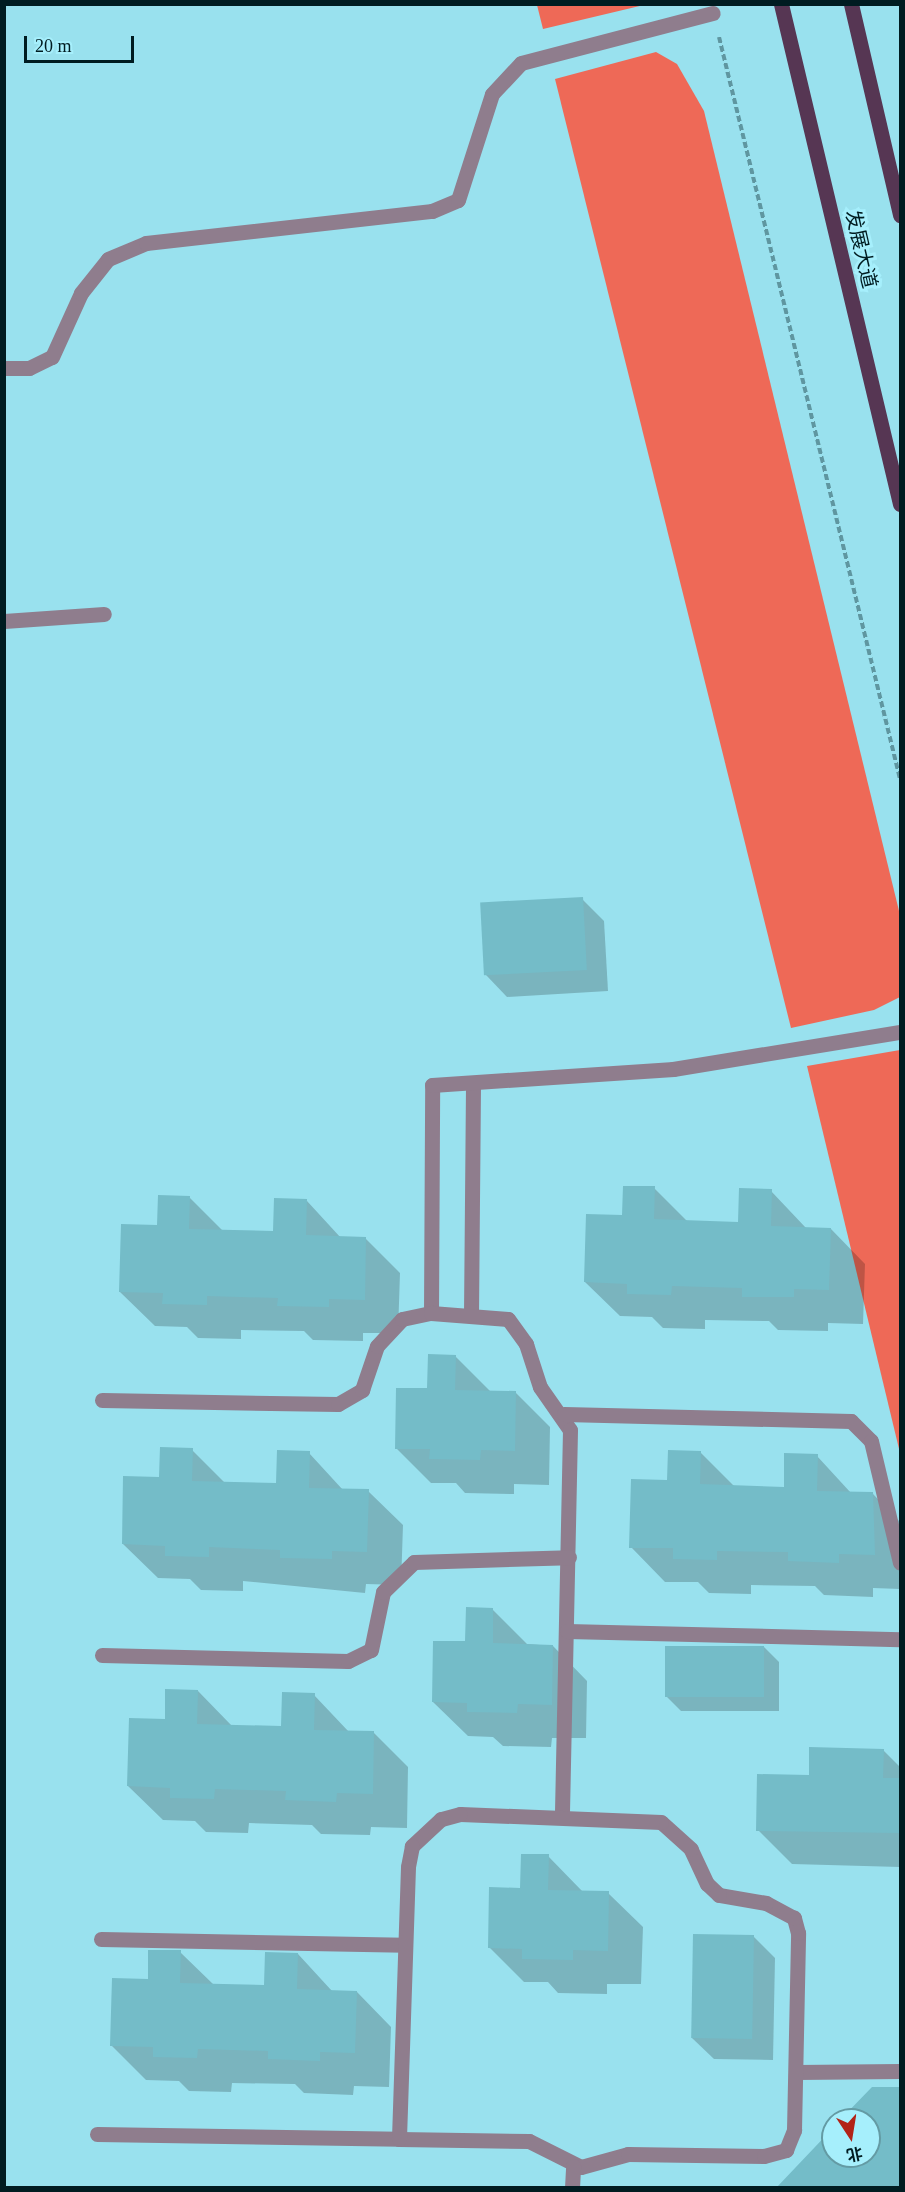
<!DOCTYPE html>
<meta charset="utf-8">
<style>
body{margin:0}
#map{position:relative;width:905px;height:2192px;overflow:hidden;background:#99e1ee;font-family:"Times New Roman","Noto Sans SC",serif}
div>[style]{position:absolute}
.forest>*{inset:0;background:#ee6957}
.shadow>*{inset:0;background:#0003}
.building>*{inset:0;background:#74bcc8;transform-origin:0 0}
.path>*{height:4px;margin-top:-2px;transform-origin:0;background:repeating-linear-gradient(90deg,#5f96a0 0 6px,transparent 0 9px)}
.service>*{height:15px;margin:-7.5px;padding:0 7.5px;transform-origin:7.5px;border-radius:7.5px;background:#8f7d8d}
.minor>*{height:15px;margin:-7.5px;padding:0 7.5px;transform-origin:7.5px;border-radius:7.5px;background:#8f7d8d}
.primary>*{height:15px;margin:-7.5px;padding:0 7.5px;transform-origin:7.5px;border-radius:7.5px;background:#563653}
span{translate:-50% -50%;white-space:nowrap;text-align:center;line-height:1.15;-webkit-text-stroke:6px #a6effc;paint-order:stroke}
.street-label{font-size:20px;color:#001c21}
.frame{position:absolute;inset:0;border:6px solid #001c21;pointer-events:none}
.north{position:absolute;left:821px;top:2108px;width:60px;height:60px;box-sizing:border-box;background:#a6effc;border:2px solid #649ba4;border-radius:50%;rotate:168deg;font-size:16px;font-weight:700;line-height:24px;text-align:center;color:#001c21}
.north::after{content:'';display:block;margin:auto;width:21px;height:27px;background:#b22317;clip-path:polygon(50% 0,100% 100%,50% 72%,0 100%)}
.scale{position:absolute;left:24px;top:36px;width:110px;height:27px;box-sizing:border-box;border:3px solid #001c21;border-top:0;padding-left:8px;font-size:18px;line-height:21px;white-space:nowrap;color:#001c21;-webkit-text-stroke:4px #a6effc;paint-order:stroke}
</style>
<div id="map">
<div class="forest">
<div style="clip-path:polygon(537px 5px,537px 4px,644px 5px,543px 29px)"></div>
<div style="clip-path:polygon(656px 52px,677px 64px,704px 111px,900px 915px,900px 997px,874px 1010px,791px 1028px,555px 79px)"></div>
<div style="clip-path:polygon(900px 1050px,900px 1453px,807px 1066px)"></div>
</div>
<div class="shadow">
<div style="clip-path:polygon(582px 899px,604px 921px,608px 991px,507px 997px,486px 975px)"></div>
<div style="clip-path:polygon(654px 1188px,688px 1222px,739px 1223px,771px 1191px,806px 1228px,831px 1229px,865px 1264px,863px 1324px,828px 1323px,828px 1331px,778px 1330px,769px 1321px,705px 1320px,705px 1329px,663px 1328px,652px 1317px,620px 1316px,585px 1282px,623px 1217px)"></div>
<div style="clip-path:polygon(190px 1198px,224px 1232px,274px 1233px,307px 1201px,341px 1238px,366px 1239px,400px 1273px,398px 1333px,363px 1333px,363px 1341px,313px 1340px,304px 1331px,241px 1330px,241px 1339px,198px 1338px,187px 1327px,155px 1326px,120px 1292px,158px 1226px)"></div>
<div style="clip-path:polygon(455px 1356px,490px 1391px,516px 1393px,550px 1427px,549px 1485px,514px 1484px,514px 1494px,465px 1493px,456px 1483px,431px 1483px,396px 1448px,429px 1389px)"></div>
<div style="clip-path:polygon(192px 1450px,226px 1484px,277px 1485px,309px 1453px,343px 1490px,368px 1491px,403px 1525px,401px 1585px,366px 1584px,365px 1593px,243px 1581px,243px 1591px,201px 1590px,190px 1579px,158px 1578px,123px 1544px,161px 1479px)"></div>
<div style="clip-path:polygon(700px 1452px,735px 1487px,785px 1488px,817px 1456px,851px 1493px,873px 1494px,900px 1522px,900px 1589px,873px 1588px,873px 1597px,824px 1595px,815px 1586px,751px 1585px,751px 1594px,709px 1593px,698px 1582px,665px 1582px,631px 1547px,669px 1481px)"></div>
<div style="clip-path:polygon(493px 1610px,527px 1644px,553px 1646px,587px 1681px,586px 1738px,552px 1738px,551px 1747px,503px 1746px,493px 1737px,468px 1736px,433px 1702px,466px 1643px)"></div>
<div style="clip-path:polygon(764px 1647px,779px 1662px,779px 1711px,681px 1711px,666px 1696px)"></div>
<div style="clip-path:polygon(198px 1691px,232px 1726px,282px 1727px,314px 1695px,349px 1732px,374px 1733px,408px 1767px,407px 1828px,371px 1827px,370px 1835px,321px 1834px,312px 1825px,249px 1823px,248px 1833px,206px 1832px,195px 1821px,163px 1820px,128px 1786px,166px 1721px)"></div>
<div style="clip-path:polygon(883px 1750px,900px 1767px,900px 1867px,792px 1864px,758px 1830px,811px 1777px)"></div>
<div style="clip-path:polygon(548px 1856px,583px 1892px,608px 1893px,643px 1927px,641px 1984px,607px 1984px,607px 1994px,558px 1993px,548px 1982px,524px 1982px,489px 1947px,522px 1889px)"></div>
<div style="clip-path:polygon(753px 1936px,775px 1958px,773px 2060px,714px 2059px,692px 2038px)"></div>
<div style="clip-path:polygon(180px 1952px,214px 1985px,265px 1987px,298px 1954px,332px 1991px,357px 1992px,391px 2027px,389px 2087px,354px 2086px,353px 2095px,304px 2093px,295px 2084px,232px 2083px,231px 2092px,189px 2091px,179px 2081px,146px 2080px,111px 2045px,149px 1980px)"></div>
<div style="clip-path:polygon(872px 2088px,900px 2088px,900px 2188px,779px 2188px,833px 2130px,833px 2156px,869px 2156px,869px 2120px,843px 2120px)"></div>
</div>
<div class="building">
<div style="left:583px;top:897px;width:73px;height:103px;rotate:87deg"></div>
<div style="clip-path:polygon(623px 1186px,655px 1186px,654px 1219px,738px 1222px,739px 1188px,772px 1189px,771px 1226px,831px 1228px,829px 1290px,794px 1289px,794px 1297px,742px 1297px,742px 1288px,672px 1286px,671px 1295px,627px 1294px,627px 1284px,584px 1282px,586px 1214px,622px 1215px)"></div>
<div style="clip-path:polygon(158px 1195px,190px 1196px,189px 1229px,273px 1231px,274px 1198px,307px 1199px,306px 1235px,366px 1237px,365px 1300px,329px 1299px,329px 1307px,277px 1306px,278px 1298px,207px 1296px,207px 1305px,162px 1304px,163px 1293px,119px 1292px,121px 1224px,157px 1225px)"></div>
<div style="clip-path:polygon(428px 1354px,456px 1355px,455px 1390px,516px 1391px,515px 1451px,481px 1450px,480px 1460px,429px 1459px,430px 1449px,395px 1449px,396px 1388px,427px 1388px)"></div>
<div style="clip-path:polygon(160px 1447px,193px 1448px,192px 1481px,276px 1483px,277px 1450px,310px 1451px,309px 1488px,369px 1489px,367px 1552px,332px 1551px,332px 1559px,280px 1558px,280px 1550px,209px 1547px,209px 1557px,165px 1556px,165px 1546px,122px 1544px,123px 1476px,159px 1477px)"></div>
<div style="clip-path:polygon(668px 1450px,701px 1451px,700px 1484px,784px 1487px,784px 1453px,818px 1454px,817px 1491px,873px 1492px,875px 1555px,839px 1554px,839px 1563px,788px 1561px,788px 1552px,717px 1551px,717px 1560px,673px 1559px,673px 1548px,629px 1548px,631px 1479px,667px 1480px)"></div>
<div style="clip-path:polygon(466px 1607px,493px 1608px,493px 1643px,553px 1645px,552px 1705px,518px 1704px,517px 1713px,467px 1712px,467px 1703px,432px 1702px,433px 1641px,465px 1641px)"></div>
<div style="left:665px;top:1646px;width:99px;height:51px"></div>
<div style="clip-path:polygon(165px 1689px,198px 1690px,197px 1724px,281px 1726px,282px 1692px,315px 1693px,314px 1730px,374px 1731px,373px 1794px,337px 1793px,336px 1802px,285px 1800px,286px 1791px,215px 1789px,214px 1799px,170px 1798px,170px 1788px,127px 1786px,129px 1718px,165px 1719px)"></div>
<div style="clip-path:polygon(809px 1747px,884px 1749px,883px 1778px,900px 1778px,900px 1833px,756px 1831px,757px 1774px,809px 1775px)"></div>
<div style="clip-path:polygon(521px 1854px,549px 1854px,548px 1890px,609px 1891px,608px 1951px,573px 1950px,573px 1960px,522px 1959px,522px 1949px,488px 1948px,489px 1887px,520px 1888px)"></div>
<div style="left:693px;top:1934px;width:61px;height:104px;rotate:1deg"></div>
<div style="clip-path:polygon(148px 1950px,181px 1950px,180px 1983px,264px 1985px,265px 1952px,298px 1953px,297px 1989px,357px 1991px,355px 2053px,320px 2052px,320px 2061px,268px 2059px,268px 2051px,198px 2049px,197px 2058px,153px 2057px,153px 2047px,110px 2046px,112px 1978px,148px 1979px)"></div>
<div style="clip-path:polygon(872px 2087px,900px 2087px,900px 2187px,777px 2187px,833px 2128px,833px 2156px,869px 2156px,869px 2120px,840px 2120px)"></div>
</div>
<div class="path">
<div style="left:719px;top:37px;width:764px;rotate:76.29deg"></div>
</div>
<div class="service">
<div style="left:431px;top:1313px;width:228px;rotate:-89.7deg"></div>
<div style="left:471px;top:1315px;width:231px;rotate:-89.5deg"></div>
<div style="left:102px;top:1400px;width:236px;rotate:1deg"></div>
<div style="left:338px;top:1404px;width:28px;rotate:-30deg"></div>
<div style="left:362px;top:1390px;width:46px;rotate:-71.2deg"></div>
<div style="left:377px;top:1346px;width:37px;rotate:-47deg"></div>
<div style="left:402px;top:1319px;width:30px;rotate:-12deg"></div>
<div style="left:431px;top:1313px;width:77px;rotate:4.5deg"></div>
<div style="left:508px;top:1319px;width:31px;rotate:54deg"></div>
<div style="left:526px;top:1344px;width:45px;rotate:72deg"></div>
<div style="left:540px;top:1387px;width:52px;rotate:55.1deg"></div>
<div style="left:570px;top:1430px;width:386px;rotate:91.2deg"></div>
<div style="left:564px;top:1414px;width:287px;rotate:1.4deg"></div>
<div style="left:851px;top:1421px;width:28px;rotate:45deg"></div>
<div style="left:871px;top:1441px;width:125px;rotate:76.6deg"></div>
<div style="left:567px;top:1631px;width:333px;rotate:1.4deg"></div>
<div style="left:102px;top:1655px;width:246px;rotate:1.4deg"></div>
<div style="left:348px;top:1661px;width:25px;rotate:-26deg"></div>
<div style="left:371px;top:1650px;width:59px;rotate:-78.3deg"></div>
<div style="left:383px;top:1592px;width:43px;rotate:-44.1deg"></div>
<div style="left:414px;top:1562px;width:155px;rotate:-1.8deg"></div>
<div style="left:101px;top:1939px;width:303px;rotate:1.1deg"></div>
<div style="left:796px;top:2072px;width:104px;rotate:-0.6deg"></div>
<div style="left:97px;top:2134px;width:302px;rotate:0.9deg"></div>
<div style="left:399px;top:2139px;width:130px;rotate:0.9deg"></div>
<div style="left:529px;top:2141px;width:58px;rotate:26.6deg"></div>
<div style="left:581px;top:2167px;width:49px;rotate:-15.5deg"></div>
<div style="left:628px;top:2154px;width:136px;rotate:0.8deg"></div>
<div style="left:764px;top:2156px;width:23px;rotate:-15deg"></div>
<div style="left:786px;top:2150px;width:22px;rotate:-68deg"></div>
<div style="left:794px;top:2130px;width:197px;rotate:-88.8deg"></div>
<div style="left:798px;top:1933px;width:16px;rotate:-105deg"></div>
<div style="left:794px;top:1918px;width:32px;rotate:-152deg"></div>
<div style="left:766px;top:1903px;width:48px;rotate:-170.3deg"></div>
<div style="left:719px;top:1895px;width:16px;rotate:-137deg"></div>
<div style="left:707px;top:1884px;width:38px;rotate:-115deg"></div>
<div style="left:691px;top:1849px;width:40px;rotate:-138deg"></div>
<div style="left:661px;top:1822px;width:201px;rotate:-177.7deg"></div>
<div style="left:460px;top:1814px;width:20px;rotate:165deg"></div>
<div style="left:441px;top:1819px;width:40px;rotate:137deg"></div>
<div style="left:412px;top:1846px;width:21px;rotate:101deg"></div>
<div style="left:408px;top:1867px;width:272px;rotate:91.9deg"></div>
<div style="left:572px;top:2188px;width:22px;rotate:-87deg"></div>
</div>
<div class="minor">
<div style="left:4px;top:368px;width:25px"></div>
<div style="left:29px;top:368px;width:25px;rotate:-26deg"></div>
<div style="left:52px;top:357px;width:70px;rotate:-65.6deg"></div>
<div style="left:81px;top:293px;width:43px;rotate:-51.5deg"></div>
<div style="left:108px;top:259px;width:41px;rotate:-22.8deg"></div>
<div style="left:146px;top:243px;width:288px;rotate:-6.4deg"></div>
<div style="left:432px;top:211px;width:28px;rotate:-23deg"></div>
<div style="left:458px;top:200px;width:111px;rotate:-72.2deg"></div>
<div style="left:492px;top:94px;width:42px;rotate:-46.9deg"></div>
<div style="left:521px;top:63px;width:198px;rotate:-14.6deg"></div>
<div style="left:4px;top:621px;width:100px;rotate:-4deg"></div>
<div style="left:432px;top:1085px;width:242px;rotate:-3.8deg"></div>
<div style="left:673px;top:1069px;width:230px;rotate:-9.3deg"></div>
</div>
<div class="primary">
<div style="left:781px;top:4px;width:514px;rotate:76.61deg"></div>
<div style="left:851px;top:4px;width:217px;rotate:76.9deg"></div>
</div>
<div class="street-label">
<span style="left:861px;top:249px;rotate:77deg">发展大道</span>
</div>
<div class="frame"></div>
<div class="north">北</div>
<div class="scale">20 m</div>
</div>
